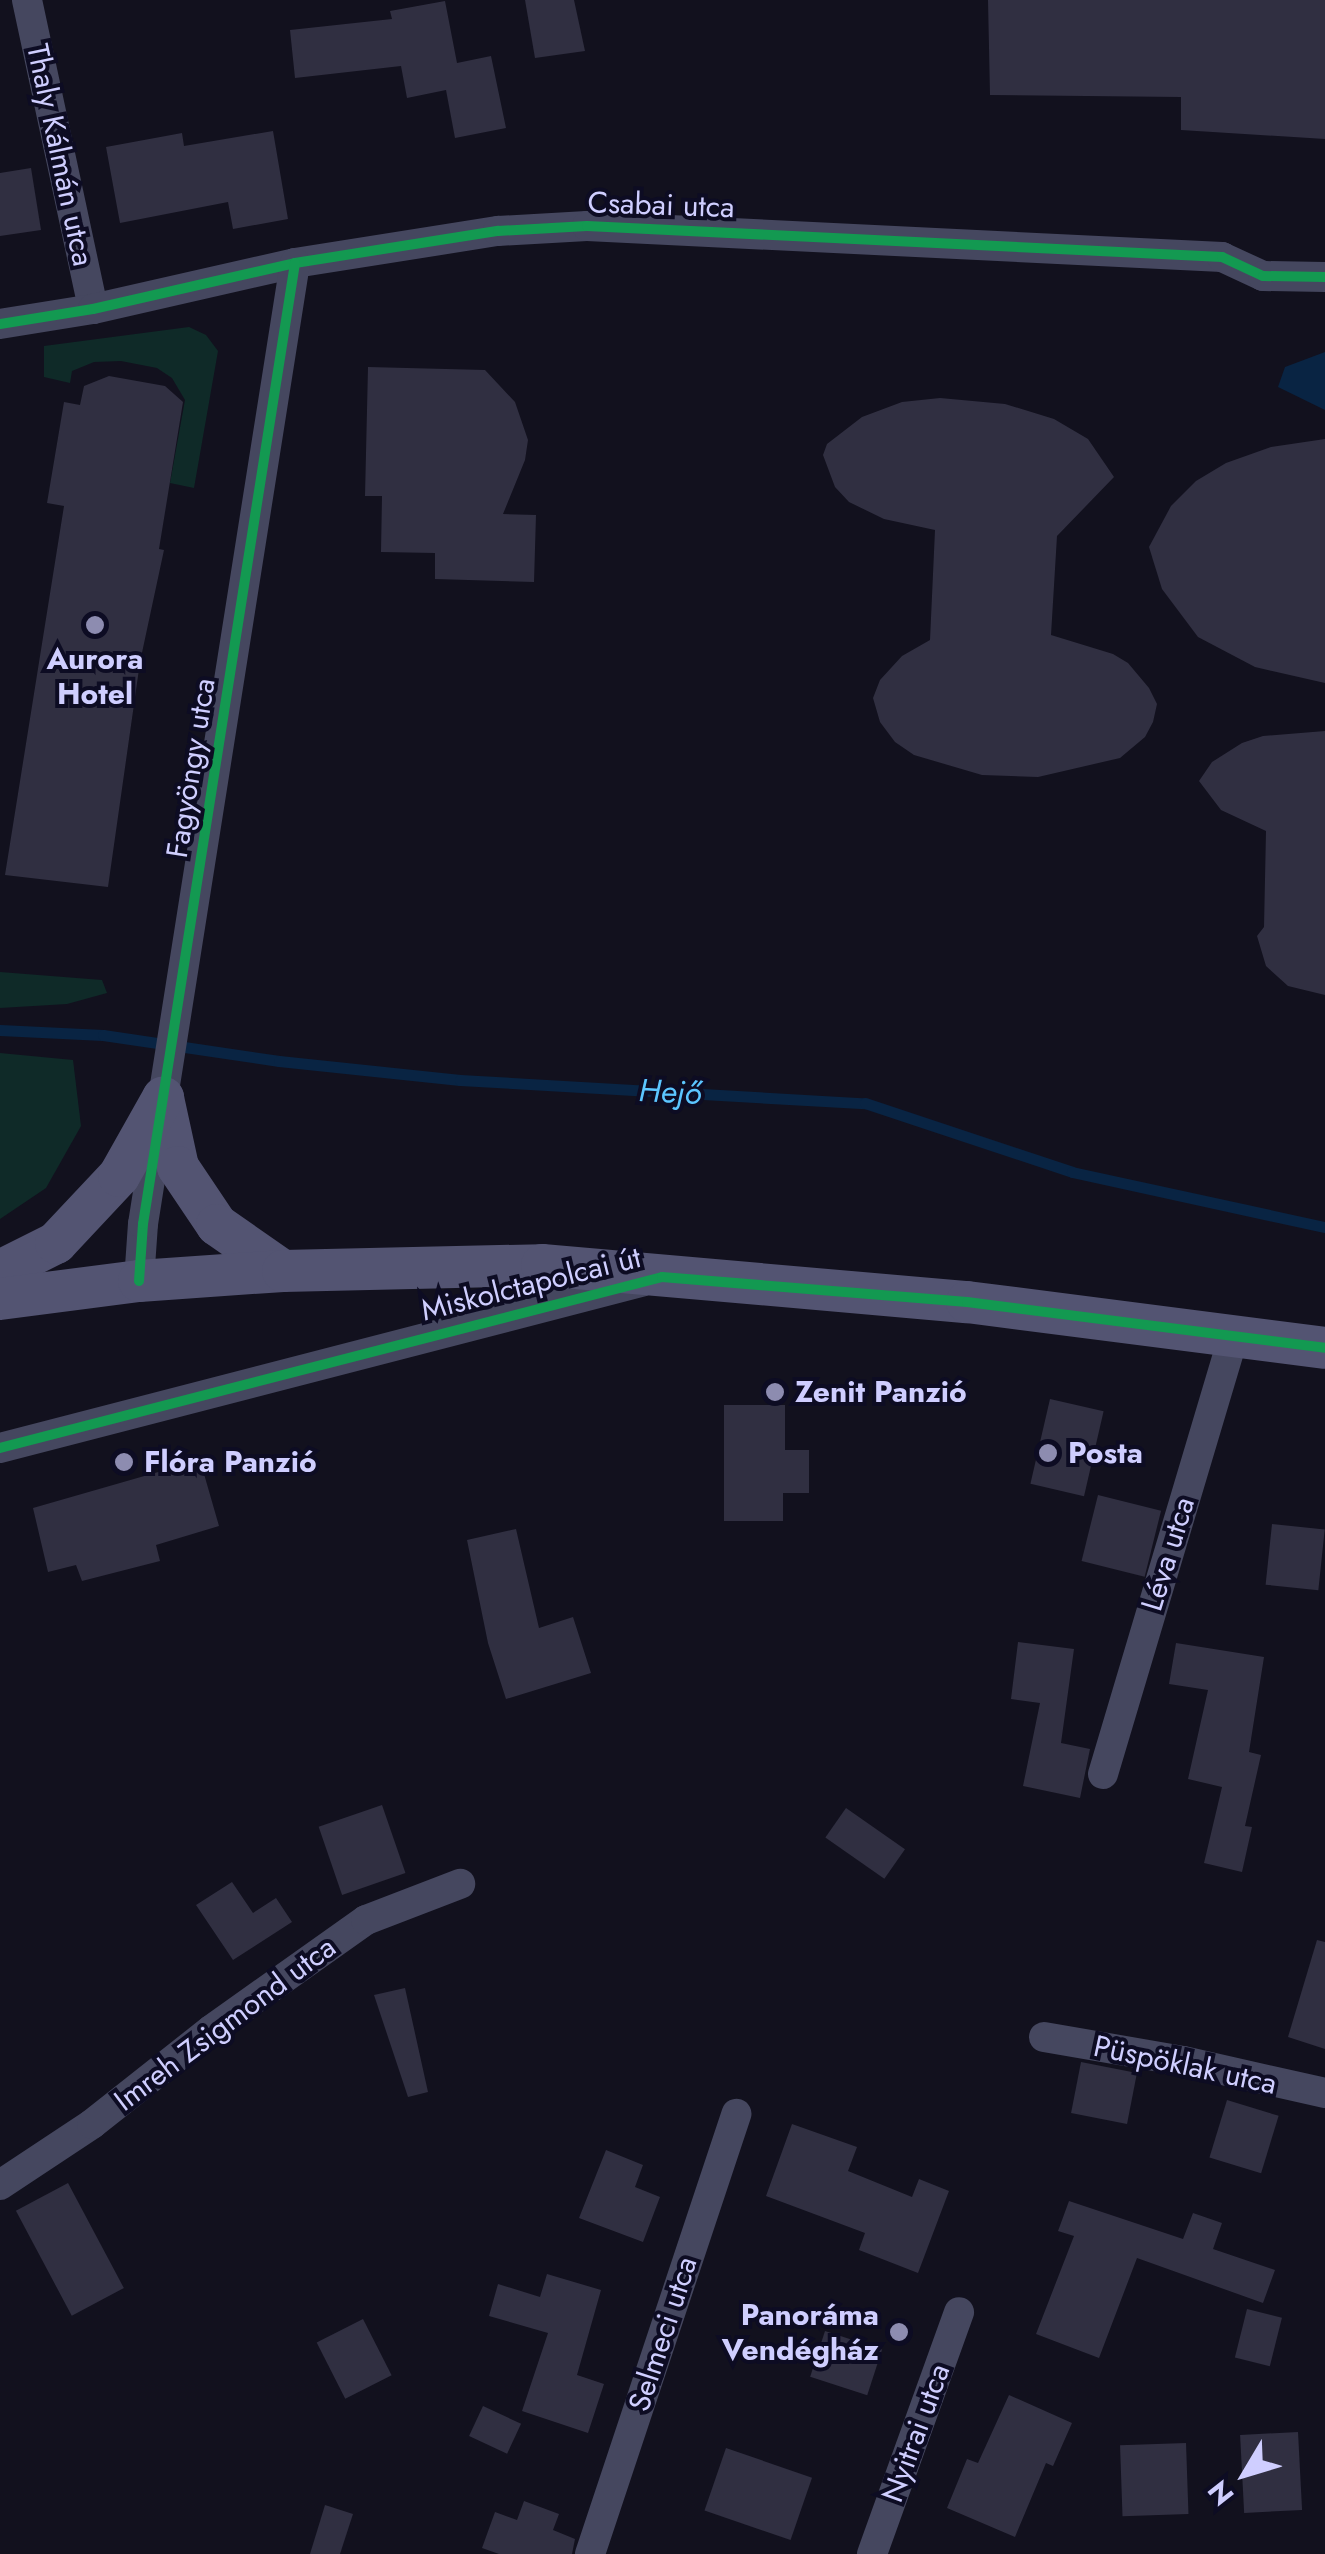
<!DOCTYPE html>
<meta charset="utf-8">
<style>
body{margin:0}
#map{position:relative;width:1325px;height:2554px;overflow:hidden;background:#12111e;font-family:Jost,sans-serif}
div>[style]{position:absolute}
.green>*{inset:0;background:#0f2a28}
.water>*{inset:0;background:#092443}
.stream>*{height:11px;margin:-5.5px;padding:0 5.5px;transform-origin:5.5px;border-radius:5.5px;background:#092443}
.building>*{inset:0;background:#302f41;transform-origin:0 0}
.street>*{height:30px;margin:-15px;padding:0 15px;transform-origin:15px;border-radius:15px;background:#45475f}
.secondary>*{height:42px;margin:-21px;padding:0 21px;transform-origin:21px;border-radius:21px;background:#535472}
.cycleway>*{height:10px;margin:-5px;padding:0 5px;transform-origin:5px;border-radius:5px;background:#139951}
.dots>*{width:28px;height:28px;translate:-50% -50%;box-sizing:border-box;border:5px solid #0d0c23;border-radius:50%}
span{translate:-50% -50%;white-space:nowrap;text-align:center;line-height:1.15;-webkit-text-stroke:8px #0d0c23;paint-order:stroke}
.street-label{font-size:30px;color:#cfceff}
.poi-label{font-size:30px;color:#cfceff;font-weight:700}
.left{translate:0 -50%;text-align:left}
.right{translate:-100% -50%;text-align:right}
.water-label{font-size:32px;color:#5cc6ff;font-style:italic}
.north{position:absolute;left:1195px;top:2424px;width:100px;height:100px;-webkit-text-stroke:8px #0d0c23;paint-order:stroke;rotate:232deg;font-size:28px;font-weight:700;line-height:40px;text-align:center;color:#cfceff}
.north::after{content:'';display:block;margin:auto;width:35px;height:45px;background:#cfceff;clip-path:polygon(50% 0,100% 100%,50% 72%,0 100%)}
</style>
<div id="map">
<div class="green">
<div style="clip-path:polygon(189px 327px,206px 335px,218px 351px,194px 488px,170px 483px,185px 400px,172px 378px,157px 368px,121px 361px,94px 362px,72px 371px,70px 383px,44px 377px,44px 346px)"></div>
<div style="clip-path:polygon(0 972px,102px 980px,107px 993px,67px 1004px,0 1008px)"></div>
<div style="clip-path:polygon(0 1053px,73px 1060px,81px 1126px,46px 1188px,0 1219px)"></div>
</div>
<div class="water">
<div style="clip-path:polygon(1325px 352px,1325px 410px,1278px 387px,1285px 367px)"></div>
</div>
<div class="stream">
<div style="left:0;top:1030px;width:103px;rotate:2.8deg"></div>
<div style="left:103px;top:1035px;width:178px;rotate:8.4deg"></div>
<div style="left:279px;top:1061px;width:182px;rotate:6deg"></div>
<div style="left:460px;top:1080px;width:406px;rotate:3.3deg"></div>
<div style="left:865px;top:1103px;width:218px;rotate:18.4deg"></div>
<div style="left:1072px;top:1172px;width:259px;rotate:12.3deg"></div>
</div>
<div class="building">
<div style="clip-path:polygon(525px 0,574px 0,585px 51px,535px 58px)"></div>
<div style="clip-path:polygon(988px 0,1325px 0,1325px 139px,1181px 130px,1181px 97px,990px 95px)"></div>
<div style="clip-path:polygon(445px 1px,457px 63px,491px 56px,506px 128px,455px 138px,446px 90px,407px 98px,401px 66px,295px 78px,290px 30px,392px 19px,390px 11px)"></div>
<div style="clip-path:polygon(273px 131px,288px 219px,233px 229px,228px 202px,120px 223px,106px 147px,182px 133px,184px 146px)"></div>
<div style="clip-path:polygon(31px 168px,41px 230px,0 236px,0 173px)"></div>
<div style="clip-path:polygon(368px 367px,485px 370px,515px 402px,528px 440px,525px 460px,503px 514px,536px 515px,534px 582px,435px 579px,435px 553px,381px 552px,382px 496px,365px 496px)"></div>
<div style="clip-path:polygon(109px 376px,165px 386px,183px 402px,159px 549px,164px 550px,140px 662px,108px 887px,5px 875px,64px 506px,47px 503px,64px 402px,80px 405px,84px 386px)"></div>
<div style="clip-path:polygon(940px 398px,1005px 404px,1054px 419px,1088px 439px,1114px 477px,1057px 536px,1051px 635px,1113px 654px,1128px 663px,1149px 688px,1157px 704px,1153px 722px,1145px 737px,1120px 758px,1038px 777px,982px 775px,914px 755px,895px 742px,880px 722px,873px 698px,880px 680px,902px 656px,930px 640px,935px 530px,884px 519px,849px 502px,835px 487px,823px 455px,827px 444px,862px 417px,902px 402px)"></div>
<div style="clip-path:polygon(1325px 439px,1325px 683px,1255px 667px,1198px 637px,1162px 589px,1149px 547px,1171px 506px,1196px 481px,1226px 463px,1271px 447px)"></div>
<div style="clip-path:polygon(1325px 731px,1325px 995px,1288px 986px,1266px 966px,1257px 936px,1264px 927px,1266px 831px,1221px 810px,1199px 781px,1212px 762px,1242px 743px,1263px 736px)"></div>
<div style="left:1050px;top:1399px;width:55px;height:87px;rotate:13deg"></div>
<div style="clip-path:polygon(724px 1405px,785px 1405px,785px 1450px,809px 1450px,809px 1493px,783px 1493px,783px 1521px,724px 1521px)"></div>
<div style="clip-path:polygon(200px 1460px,219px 1526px,156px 1545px,160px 1561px,82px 1581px,76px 1565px,48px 1572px,33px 1508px)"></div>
<div style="left:1098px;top:1495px;width:65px;height:68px;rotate:14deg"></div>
<div style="left:1272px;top:1524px;width:53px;height:61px;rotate:6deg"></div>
<div style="clip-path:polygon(516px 1529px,539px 1628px,573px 1617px,591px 1673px,506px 1699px,488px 1643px,467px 1540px)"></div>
<div style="clip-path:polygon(1018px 1642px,1074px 1649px,1061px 1743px,1090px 1749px,1080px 1798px,1023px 1786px,1040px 1703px,1011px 1699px)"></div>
<div style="clip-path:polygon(1176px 1643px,1264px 1657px,1249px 1752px,1261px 1755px,1245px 1826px,1252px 1827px,1242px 1872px,1204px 1863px,1222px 1787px,1188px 1779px,1208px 1690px,1169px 1684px)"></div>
<div style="left:382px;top:1805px;width:72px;height:67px;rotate:71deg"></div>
<div style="left:846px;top:1808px;width:72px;height:36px;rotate:35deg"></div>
<div style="clip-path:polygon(232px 1882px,253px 1913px,276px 1898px,292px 1922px,233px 1960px,196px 1905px)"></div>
<div style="clip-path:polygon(1317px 1940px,1325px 1942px,1325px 2049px,1288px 2037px)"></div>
<div style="clip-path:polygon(405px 1988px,428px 2092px,408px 2097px,374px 1995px)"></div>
<div style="left:1081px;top:2062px;width:57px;height:52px;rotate:11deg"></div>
<div style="left:1227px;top:2100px;width:54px;height:60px;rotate:17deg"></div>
<div style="clip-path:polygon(792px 2124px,857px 2147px,848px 2171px,912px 2197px,919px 2179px,949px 2191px,918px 2273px,859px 2250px,865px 2233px,766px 2196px)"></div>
<div style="clip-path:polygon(606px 2150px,643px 2165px,635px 2187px,660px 2197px,643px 2242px,579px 2218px)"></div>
<div style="left:68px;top:2183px;width:119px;height:59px;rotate:62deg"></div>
<div style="clip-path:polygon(1069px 2201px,1183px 2239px,1193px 2213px,1222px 2223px,1213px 2249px,1275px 2270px,1263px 2303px,1137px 2258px,1099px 2358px,1036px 2334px,1074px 2236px,1058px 2231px)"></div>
<div style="clip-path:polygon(547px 2274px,601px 2290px,577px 2375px,604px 2384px,588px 2433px,522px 2411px,548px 2333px,489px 2316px,498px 2284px,540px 2297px)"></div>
<div style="left:1247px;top:2309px;width:36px;height:50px;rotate:14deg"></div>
<div style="left:363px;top:2319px;width:63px;height:52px;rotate:63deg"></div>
<div style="left:825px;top:2331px;width:60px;height:48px;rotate:18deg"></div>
<div style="clip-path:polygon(1009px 2395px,1072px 2423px,1053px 2466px,1046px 2463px,1015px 2537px,947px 2508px,967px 2459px,978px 2463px)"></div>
<div style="left:483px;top:2406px;width:42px;height:33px;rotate:25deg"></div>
<div style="left:1298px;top:2432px;width:78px;height:58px;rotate:87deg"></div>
<div style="left:1186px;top:2443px;width:71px;height:66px;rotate:88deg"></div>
<div style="left:726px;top:2448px;width:91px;height:66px;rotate:19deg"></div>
<div style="clip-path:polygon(524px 2501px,559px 2514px,553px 2530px,575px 2539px,572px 2554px,499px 2554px,482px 2548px,495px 2512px,517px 2520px)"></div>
<div style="clip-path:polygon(325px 2505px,353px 2514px,340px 2554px,310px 2554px)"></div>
</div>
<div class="street">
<div style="left:27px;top:0;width:316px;rotate:77.9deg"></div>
<div style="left:0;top:324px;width:94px;rotate:-9.2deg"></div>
<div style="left:93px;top:309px;width:207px;rotate:-12.8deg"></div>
<div style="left:295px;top:263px;width:206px;rotate:-9deg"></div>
<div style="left:498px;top:231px;width:89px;rotate:-3.2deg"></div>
<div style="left:587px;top:226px;width:636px;rotate:2.79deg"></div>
<div style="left:1222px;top:257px;width:45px;rotate:24.9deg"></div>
<div style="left:1263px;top:276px;width:62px;rotate:0.9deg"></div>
<div style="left:139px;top:1281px;width:57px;rotate:-86deg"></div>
<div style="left:143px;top:1224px;width:973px;rotate:-81.01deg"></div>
<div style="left:0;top:1448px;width:662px;rotate:-14.52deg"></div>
<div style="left:1103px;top:1774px;width:459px;rotate:-73.4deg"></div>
<div style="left:1044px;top:2037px;width:141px;rotate:9.8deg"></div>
<div style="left:1183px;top:2061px;width:146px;rotate:12.7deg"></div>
<div style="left:0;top:2185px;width:110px;rotate:-33.5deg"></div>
<div style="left:92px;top:2124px;width:152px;rotate:-38.3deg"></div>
<div style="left:211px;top:2030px;width:190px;rotate:-35.4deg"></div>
<div style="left:366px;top:1920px;width:101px;rotate:-21deg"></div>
<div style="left:590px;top:2554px;width:464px;rotate:-71.6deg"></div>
<div style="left:872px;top:2554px;width:257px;rotate:-70.2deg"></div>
</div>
<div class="secondary">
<div style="left:163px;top:1098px;width:71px;rotate:77.7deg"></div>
<div style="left:178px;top:1167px;width:70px;rotate:56.1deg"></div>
<div style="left:217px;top:1225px;width:80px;rotate:34.9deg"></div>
<div style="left:0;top:1271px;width:63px;rotate:-26.6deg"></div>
<div style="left:56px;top:1243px;width:92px;rotate:-46.8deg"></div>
<div style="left:119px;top:1176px;width:90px;rotate:-60.6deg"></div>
<div style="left:0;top:1299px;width:140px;rotate:-7.4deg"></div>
<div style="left:139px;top:1281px;width:144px;rotate:-4deg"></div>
<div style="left:283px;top:1271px;width:259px;rotate:-1.3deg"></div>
<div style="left:542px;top:1265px;width:427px;rotate:5deg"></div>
<div style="left:967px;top:1302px;width:361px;rotate:7.3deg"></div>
</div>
<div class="cycleway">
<div style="left:0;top:324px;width:94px;rotate:-9.2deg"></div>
<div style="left:93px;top:309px;width:207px;rotate:-12.8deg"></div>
<div style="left:295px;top:263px;width:206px;rotate:-9deg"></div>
<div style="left:498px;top:231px;width:89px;rotate:-3.2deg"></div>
<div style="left:587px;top:226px;width:636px;rotate:2.79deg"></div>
<div style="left:1222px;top:257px;width:45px;rotate:24.9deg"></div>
<div style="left:1263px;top:276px;width:62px;rotate:0.9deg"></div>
<div style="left:139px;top:1281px;width:57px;rotate:-86deg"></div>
<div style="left:143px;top:1224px;width:973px;rotate:-81.01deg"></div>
<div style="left:0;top:1448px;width:684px;rotate:-14.48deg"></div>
<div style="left:662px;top:1277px;width:306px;rotate:4.7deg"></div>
<div style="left:967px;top:1302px;width:361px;rotate:7.3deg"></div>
</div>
<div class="dots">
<div style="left:95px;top:625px;background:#8d8cb0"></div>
<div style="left:775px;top:1392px;background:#8d8cb0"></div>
<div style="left:1048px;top:1453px;background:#8d8cb0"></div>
<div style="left:124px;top:1462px;background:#8d8cb0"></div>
<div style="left:899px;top:2332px;background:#8d8cb0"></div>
</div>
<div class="street-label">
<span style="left:60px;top:155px;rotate:78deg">Thaly Kálmán utca</span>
<span style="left:661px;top:205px;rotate:2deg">Csabai utca</span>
<span style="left:191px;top:768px;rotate:-81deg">Fagyöngy utca</span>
<span style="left:531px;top:1284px;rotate:-14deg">Miskolctapolcai út</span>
<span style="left:1168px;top:1554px;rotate:-73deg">Léva utca</span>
<span style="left:225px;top:2024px;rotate:-37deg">Imreh Zsigmond utca</span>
<span style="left:1185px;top:2065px;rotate:12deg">Püspöklak utca</span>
<span style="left:663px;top:2334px;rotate:-72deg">Selmeci utca</span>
<span style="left:916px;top:2433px;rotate:-70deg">Nyitrai utca</span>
</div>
<div class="poi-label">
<span style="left:95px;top:676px">Aurora<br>Hotel</span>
<span class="left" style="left:795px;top:1392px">Zenit Panzió</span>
<span class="left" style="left:1068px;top:1453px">Posta</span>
<span class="left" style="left:144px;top:1462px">Flóra Panzió</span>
<span class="right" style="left:879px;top:2332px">Panoráma<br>Vendégház</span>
</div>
<div class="water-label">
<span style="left:670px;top:1092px;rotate:3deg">Hejő</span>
</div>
<div class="north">N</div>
</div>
